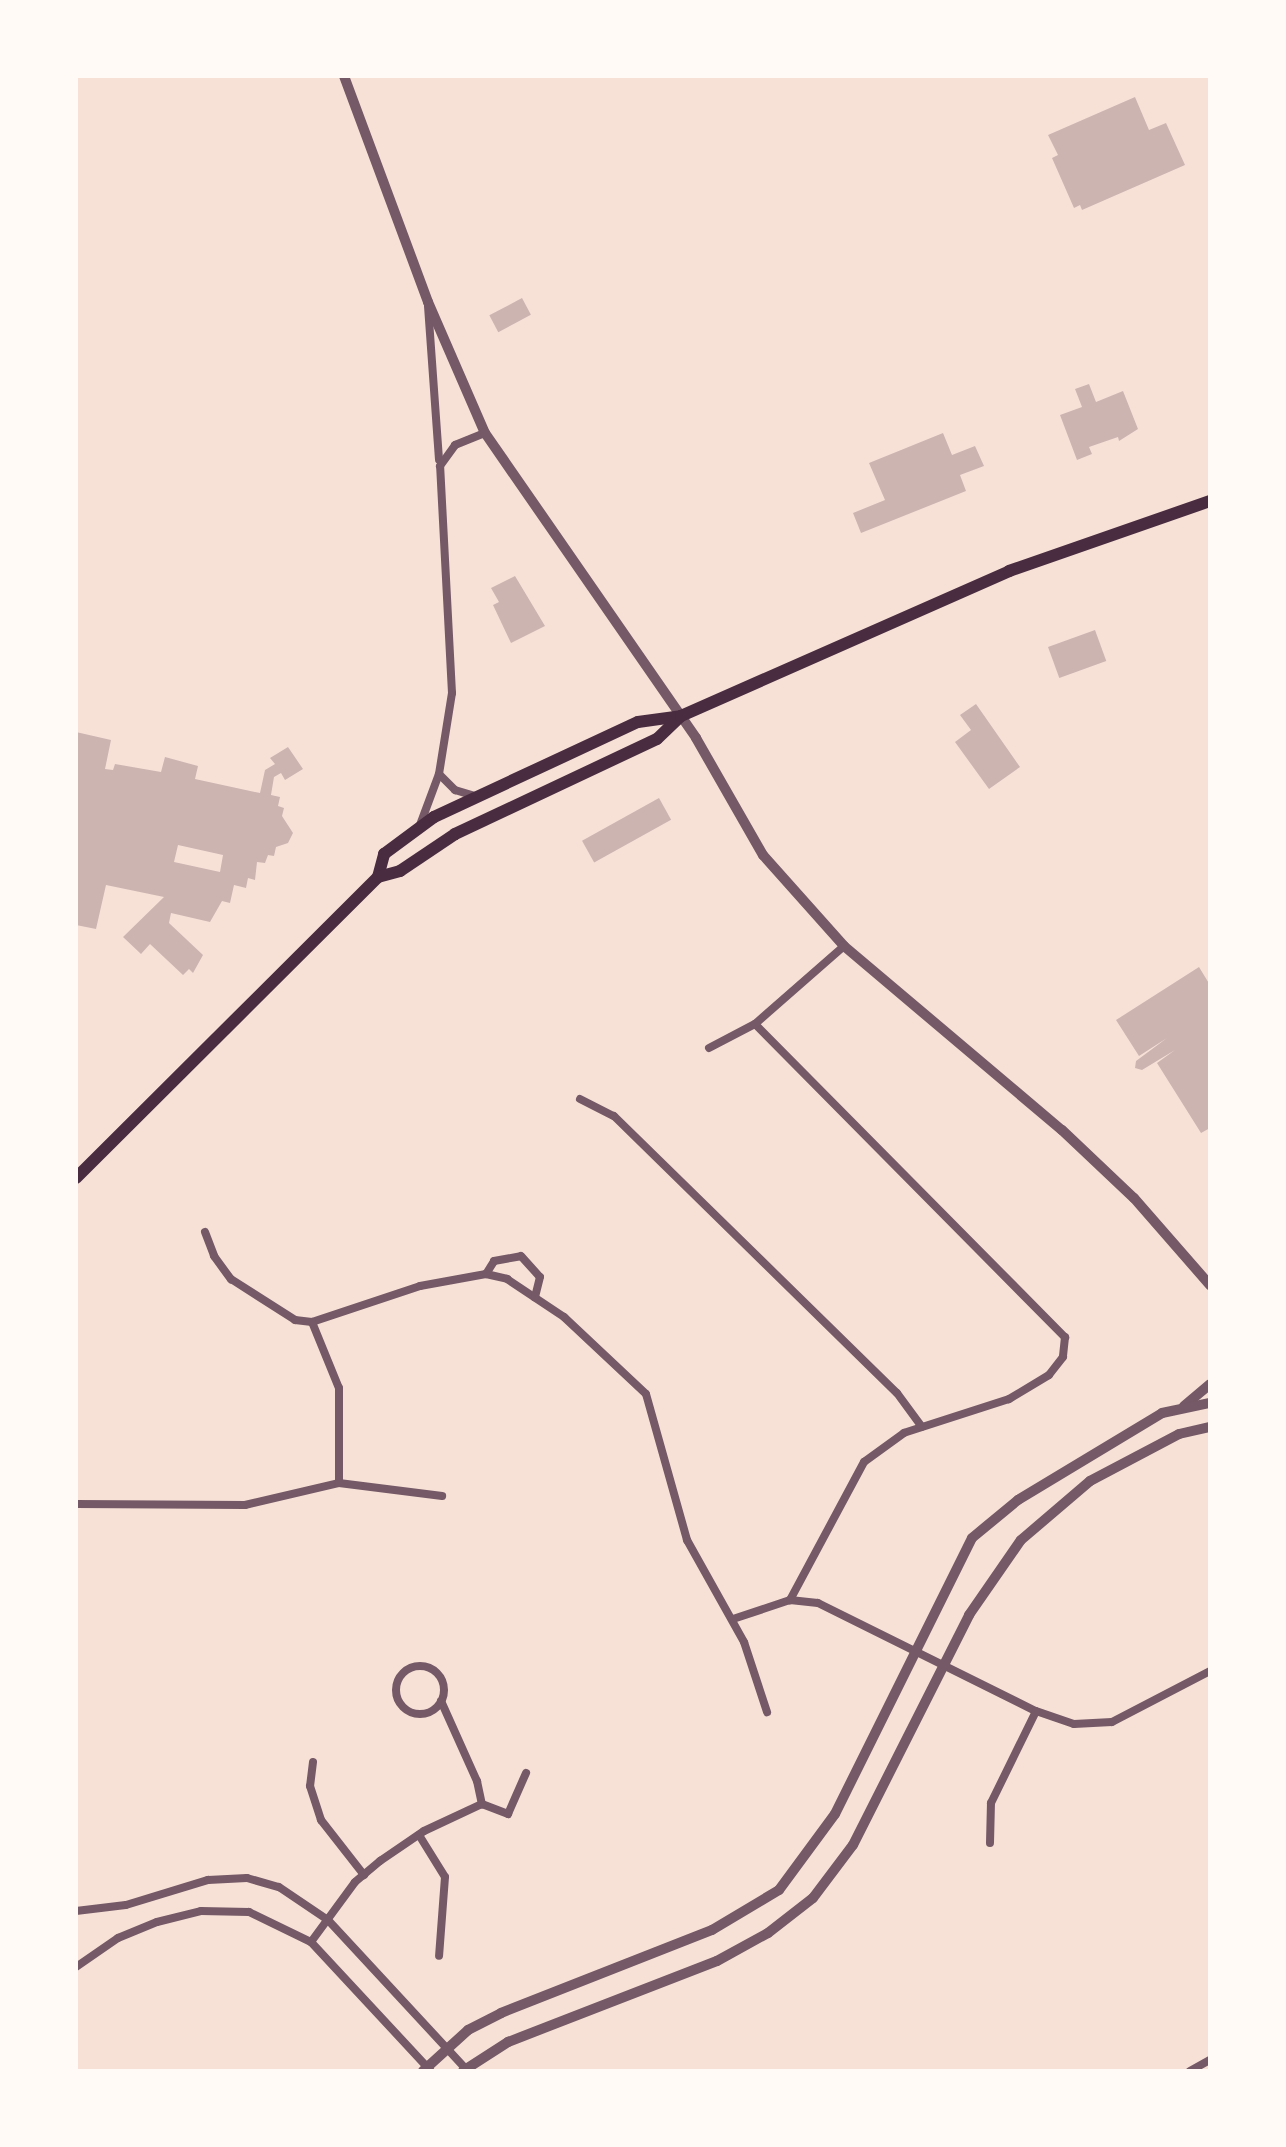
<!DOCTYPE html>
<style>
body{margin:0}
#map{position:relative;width:1286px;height:2147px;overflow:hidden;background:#f7e1d7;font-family:Overpass,sans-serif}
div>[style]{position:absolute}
.building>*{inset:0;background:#ccb4b1;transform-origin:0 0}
.minor>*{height:8px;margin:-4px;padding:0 4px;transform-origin:4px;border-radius:4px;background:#755966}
.minor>.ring{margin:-4px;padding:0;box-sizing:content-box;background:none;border:8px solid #755966;border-radius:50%}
.tertiary>*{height:10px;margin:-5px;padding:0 5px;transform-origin:5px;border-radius:5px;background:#755966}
.secondary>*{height:12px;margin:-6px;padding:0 6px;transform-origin:6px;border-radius:6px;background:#4a2c40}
span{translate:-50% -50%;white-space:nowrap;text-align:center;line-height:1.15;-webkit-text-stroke:6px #fffaf5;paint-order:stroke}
.frame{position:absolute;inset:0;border:78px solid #fffaf5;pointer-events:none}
</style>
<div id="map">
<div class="building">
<div style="clip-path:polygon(1135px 97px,1149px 130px,1166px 123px,1185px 165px,1082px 210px,1080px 205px,1074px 208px,1052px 158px,1058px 155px,1048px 135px)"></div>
<div style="left:522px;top:298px;width:19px;height:37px;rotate:62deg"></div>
<div style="clip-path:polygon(1089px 384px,1096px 402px,1123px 391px,1138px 429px,1119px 441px,1118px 437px,1089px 447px,1092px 454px,1077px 460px,1060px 415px,1082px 407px,1075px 389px)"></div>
<div style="clip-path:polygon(943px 433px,952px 455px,975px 446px,984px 466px,960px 475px,966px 491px,861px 533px,853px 513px,885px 500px,869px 463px)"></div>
<div style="clip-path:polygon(515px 576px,545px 626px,511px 643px,493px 605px,499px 602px,491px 588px)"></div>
<div style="left:1095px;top:630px;width:33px;height:50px;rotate:70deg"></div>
<div style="clip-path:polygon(976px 704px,1020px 767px,989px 789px,955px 742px,971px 730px,960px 715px)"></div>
<div style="clip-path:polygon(evenodd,76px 732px,111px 740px,105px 769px,113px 770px,115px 764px,161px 772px,165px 757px,198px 766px,195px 779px,260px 793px,265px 770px,275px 764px,270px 758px,288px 747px,303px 769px,285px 780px,281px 773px,274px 777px,271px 795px,280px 797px,278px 806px,284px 808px,282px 816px,293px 833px,288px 843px,276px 847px,274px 856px,268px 855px,265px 863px,257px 862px,255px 880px,248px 878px,246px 888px,234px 885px,230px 903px,222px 901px,210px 922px,171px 913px,169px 923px,203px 955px,193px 973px,189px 969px,183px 975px,150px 944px,141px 954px,123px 937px,164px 897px,106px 885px,96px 929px,76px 925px,76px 732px,178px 845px,223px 855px,220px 872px,174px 862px,178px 845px)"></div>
<div style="left:659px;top:798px;width:25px;height:88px;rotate:61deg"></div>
<div style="clip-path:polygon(1199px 967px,1210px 985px,1210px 1128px,1201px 1133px,1157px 1063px,1175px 1050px,1142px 1070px,1135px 1068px,1136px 1061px,1167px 1038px,1139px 1056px,1116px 1020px)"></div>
</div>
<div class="minor">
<div style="left:428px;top:306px;width:154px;rotate:85.9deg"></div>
<div style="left:439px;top:774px;width:23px;rotate:45deg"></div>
<div style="left:455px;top:790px;width:21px;rotate:17deg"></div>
<div style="left:420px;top:825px;width:54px;rotate:-69.6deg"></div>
<div style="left:439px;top:774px;width:82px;rotate:-80.9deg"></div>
<div style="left:452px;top:693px;width:227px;rotate:-93deg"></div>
<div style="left:440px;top:466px;width:26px;rotate:-54deg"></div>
<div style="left:455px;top:445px;width:32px;rotate:-22deg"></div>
<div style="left:755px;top:1024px;width:441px;rotate:45.3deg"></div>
<div style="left:1065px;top:1337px;width:20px;rotate:96deg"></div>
<div style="left:1063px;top:1357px;width:23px;rotate:128deg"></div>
<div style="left:1049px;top:1375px;width:47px;rotate:149deg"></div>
<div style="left:1009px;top:1399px;width:110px;rotate:162.1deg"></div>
<div style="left:904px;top:1433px;width:49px;rotate:144.1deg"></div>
<div style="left:864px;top:1462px;width:157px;rotate:118.2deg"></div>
<div style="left:709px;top:1048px;width:52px;rotate:-27.6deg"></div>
<div style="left:755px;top:1024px;width:118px;rotate:-41.2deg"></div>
<div style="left:580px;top:1099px;width:38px;rotate:27deg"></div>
<div style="left:614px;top:1116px;width:396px;rotate:44.4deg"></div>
<div style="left:897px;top:1393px;width:42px;rotate:53.7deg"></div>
<div style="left:205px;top:1232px;width:26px;rotate:69deg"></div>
<div style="left:214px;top:1256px;width:29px;rotate:54deg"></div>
<div style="left:231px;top:1279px;width:76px;rotate:32.6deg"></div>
<div style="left:295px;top:1320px;width:17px;rotate:7deg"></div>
<div style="left:312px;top:1322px;width:114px;rotate:-18.4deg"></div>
<div style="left:420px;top:1286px;width:67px;rotate:-10.3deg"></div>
<div style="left:486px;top:1274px;width:22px;rotate:13deg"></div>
<div style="left:507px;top:1279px;width:69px;rotate:33.7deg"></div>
<div style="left:564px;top:1317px;width:112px;rotate:43.2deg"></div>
<div style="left:646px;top:1394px;width:152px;rotate:74.3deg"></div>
<div style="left:687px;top:1540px;width:117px;rotate:60.8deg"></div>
<div style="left:744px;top:1642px;width:74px;rotate:71.8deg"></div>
<div style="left:486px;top:1274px;width:15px;rotate:-58deg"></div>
<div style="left:494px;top:1261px;width:27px;rotate:-10deg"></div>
<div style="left:521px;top:1256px;width:28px;rotate:48deg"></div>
<div style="left:540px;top:1277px;width:21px;rotate:104deg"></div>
<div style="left:312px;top:1322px;width:71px;rotate:67.8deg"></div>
<div style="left:339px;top:1388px;width:95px;rotate:90deg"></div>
<div style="left:76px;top:1504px;width:169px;rotate:0.3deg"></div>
<div style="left:245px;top:1505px;width:97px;rotate:-13.2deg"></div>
<div style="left:339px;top:1483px;width:104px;rotate:7.2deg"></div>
<div style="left:733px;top:1619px;width:60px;rotate:-18.4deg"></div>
<div style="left:790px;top:1600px;width:28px;rotate:6deg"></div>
<div style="left:818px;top:1603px;width:243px;rotate:26.4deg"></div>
<div style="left:1036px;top:1711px;width:40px;rotate:18.9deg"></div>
<div style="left:1074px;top:1724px;width:38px;rotate:-3deg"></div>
<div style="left:1112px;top:1722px;width:110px;rotate:-27.5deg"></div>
<div class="ring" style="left:396px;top:1666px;width:40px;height:40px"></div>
<div style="left:441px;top:1701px;width:88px;rotate:65.8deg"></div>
<div style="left:477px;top:1781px;width:24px;rotate:78deg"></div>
<div style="left:313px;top:1762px;width:24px;rotate:97deg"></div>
<div style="left:310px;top:1786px;width:36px;rotate:72deg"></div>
<div style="left:321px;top:1820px;width:70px;rotate:52deg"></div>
<div style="left:482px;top:1804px;width:28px;rotate:21deg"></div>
<div style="left:508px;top:1814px;width:45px;rotate:-66.3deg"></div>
<div style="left:419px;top:1835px;width:49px;rotate:58.2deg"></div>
<div style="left:445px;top:1877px;width:79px;rotate:94.3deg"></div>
<div style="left:990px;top:1843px;width:40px;rotate:-88.6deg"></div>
<div style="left:991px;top:1803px;width:102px;rotate:-63.9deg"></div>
<div style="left:76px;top:1911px;width:50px;rotate:-6.8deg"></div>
<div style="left:126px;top:1905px;width:86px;rotate:-17deg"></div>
<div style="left:208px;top:1880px;width:39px;rotate:-3deg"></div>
<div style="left:247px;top:1878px;width:33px;rotate:16deg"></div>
<div style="left:279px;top:1887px;width:59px;rotate:34deg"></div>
<div style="left:328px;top:1920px;width:203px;rotate:47.2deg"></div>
<div style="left:311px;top:1942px;width:74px;rotate:-53.7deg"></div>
<div style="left:355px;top:1882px;width:33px;rotate:-40deg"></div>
<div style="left:380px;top:1861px;width:53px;rotate:-34.3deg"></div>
<div style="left:424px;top:1831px;width:64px;rotate:-25deg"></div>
<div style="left:76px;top:1967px;width:51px;rotate:-34.6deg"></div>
<div style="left:118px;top:1938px;width:42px;rotate:-22.3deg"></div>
<div style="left:157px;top:1922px;width:45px;rotate:-14deg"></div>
<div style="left:201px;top:1911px;width:48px;rotate:1.2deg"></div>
<div style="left:249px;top:1912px;width:69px;rotate:25.8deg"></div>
<div style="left:311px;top:1942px;width:176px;rotate:47.1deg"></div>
<div style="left:1190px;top:2071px;width:23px;rotate:-29deg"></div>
</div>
<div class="tertiary">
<div style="left:344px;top:76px;width:241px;rotate:69.6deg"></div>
<div style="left:428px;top:302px;width:143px;rotate:66.5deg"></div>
<div style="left:485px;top:433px;width:371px;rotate:55.3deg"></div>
<div style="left:696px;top:738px;width:135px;rotate:60.2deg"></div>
<div style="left:763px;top:855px;width:122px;rotate:48.3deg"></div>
<div style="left:844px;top:946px;width:285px;rotate:40.2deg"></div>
<div style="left:1062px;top:1130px;width:99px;rotate:43.4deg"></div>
<div style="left:1134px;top:1198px;width:116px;rotate:48.9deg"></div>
<div style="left:1184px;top:1406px;width:34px;rotate:-40deg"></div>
<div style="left:423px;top:2071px;width:61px;rotate:-42.3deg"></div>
<div style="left:468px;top:2030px;width:37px;rotate:-27deg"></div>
<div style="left:501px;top:2013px;width:227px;rotate:-21.5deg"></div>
<div style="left:712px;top:1930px;width:78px;rotate:-30.8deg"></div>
<div style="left:779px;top:1890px;width:94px;rotate:-53.6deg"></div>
<div style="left:835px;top:1814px;width:308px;rotate:-63.6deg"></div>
<div style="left:972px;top:1538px;width:60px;rotate:-39.6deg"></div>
<div style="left:1018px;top:1500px;width:168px;rotate:-31.1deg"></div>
<div style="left:1162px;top:1413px;width:49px;rotate:-11.8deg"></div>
<div style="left:463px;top:2071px;width:54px;rotate:-32.8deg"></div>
<div style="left:508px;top:2042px;width:224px;rotate:-21.2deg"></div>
<div style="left:717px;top:1961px;width:58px;rotate:-28.8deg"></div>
<div style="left:768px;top:1933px;width:57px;rotate:-37.9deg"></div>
<div style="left:813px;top:1898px;width:66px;rotate:-53deg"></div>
<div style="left:853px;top:1845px;width:258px;rotate:-63.2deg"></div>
<div style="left:969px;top:1615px;width:91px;rotate:-55.3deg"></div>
<div style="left:1021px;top:1540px;width:91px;rotate:-40.5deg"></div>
<div style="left:1090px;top:1481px;width:101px;rotate:-27.8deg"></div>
<div style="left:1179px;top:1434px;width:32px;rotate:-13deg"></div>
</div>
<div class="secondary">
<div style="left:378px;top:877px;width:24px;rotate:-75deg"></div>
<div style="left:384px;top:854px;width:62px;rotate:-36.5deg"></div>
<div style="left:434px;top:817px;width:225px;rotate:-25deg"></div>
<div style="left:638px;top:722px;width:43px;rotate:-7.9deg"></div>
<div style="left:76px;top:1178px;width:426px;rotate:-44.9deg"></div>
<div style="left:378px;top:877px;width:23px;rotate:-15deg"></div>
<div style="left:400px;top:871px;width:66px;rotate:-33.9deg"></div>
<div style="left:455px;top:834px;width:223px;rotate:-25.2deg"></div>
<div style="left:657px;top:739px;width:33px;rotate:-44deg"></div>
<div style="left:681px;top:716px;width:359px;rotate:-23.8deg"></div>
<div style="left:1009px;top:571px;width:213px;rotate:-19.2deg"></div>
</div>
<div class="frame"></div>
</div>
